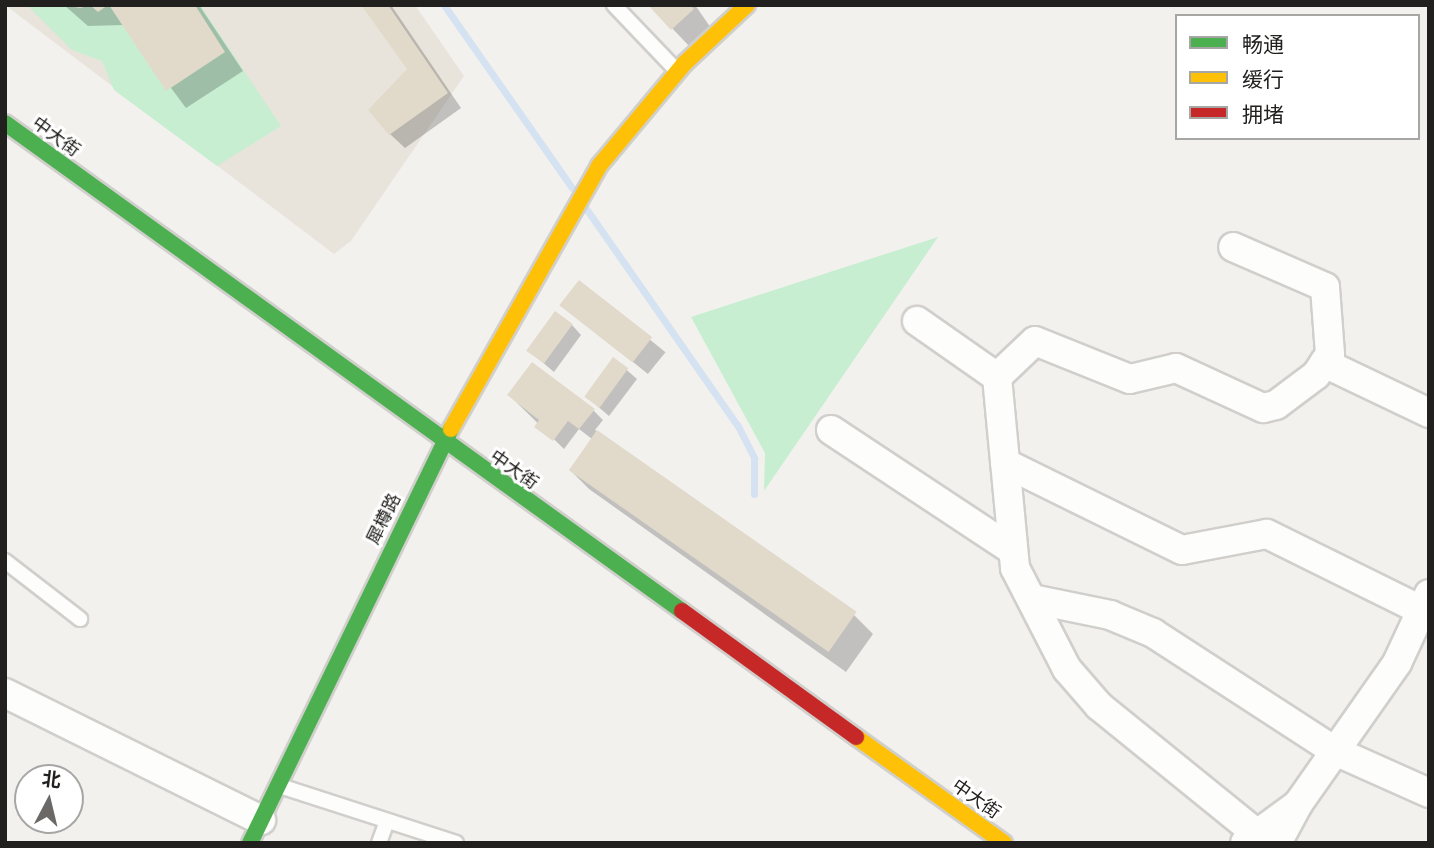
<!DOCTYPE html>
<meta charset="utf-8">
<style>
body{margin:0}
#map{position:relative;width:1434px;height:848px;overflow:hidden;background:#f3f1ee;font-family:Rubik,"Noto Sans SC",sans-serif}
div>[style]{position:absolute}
.built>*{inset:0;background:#e8e4db}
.green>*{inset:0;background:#c7eed1}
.shadow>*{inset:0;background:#0003;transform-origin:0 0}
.stream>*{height:7px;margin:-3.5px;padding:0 3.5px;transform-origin:3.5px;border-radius:3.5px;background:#d4e2f2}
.building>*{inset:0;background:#e1daca;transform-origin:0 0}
.roads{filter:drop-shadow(2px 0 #d0cfcc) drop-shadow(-2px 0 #d0cfcc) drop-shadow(0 2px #d0cfcc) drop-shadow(0 -2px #d0cfcc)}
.lane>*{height:14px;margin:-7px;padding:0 7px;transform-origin:7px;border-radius:7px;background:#fdfdfc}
.street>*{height:28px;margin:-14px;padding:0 14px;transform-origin:14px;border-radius:14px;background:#fdfdfc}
.fast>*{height:16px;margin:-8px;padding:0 8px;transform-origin:8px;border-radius:8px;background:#4caf50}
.slow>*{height:16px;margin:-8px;padding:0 8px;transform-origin:8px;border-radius:8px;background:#ffc107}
.jam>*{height:16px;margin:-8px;padding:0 8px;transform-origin:8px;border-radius:8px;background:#c62828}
span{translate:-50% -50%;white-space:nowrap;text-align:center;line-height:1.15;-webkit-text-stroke:6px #fff;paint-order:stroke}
.street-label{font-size:18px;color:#21201e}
.frame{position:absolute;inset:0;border:7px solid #21201e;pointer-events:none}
.legend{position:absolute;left:1175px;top:14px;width:245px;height:126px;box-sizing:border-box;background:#fff;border:2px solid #a6a6a5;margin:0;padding:9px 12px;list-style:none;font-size:21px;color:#21201e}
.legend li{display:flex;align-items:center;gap:14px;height:35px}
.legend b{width:35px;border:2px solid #a6a6a5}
.north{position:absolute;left:14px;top:764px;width:70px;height:70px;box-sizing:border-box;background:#fff;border:2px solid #a6a6a5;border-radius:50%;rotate:7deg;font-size:19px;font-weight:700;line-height:28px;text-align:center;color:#21201e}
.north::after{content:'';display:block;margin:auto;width:24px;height:32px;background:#6a6967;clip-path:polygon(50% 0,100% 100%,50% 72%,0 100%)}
</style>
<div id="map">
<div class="built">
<div style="clip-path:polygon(5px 5px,415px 5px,464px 76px,351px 241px,334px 254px)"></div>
</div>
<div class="green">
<div style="clip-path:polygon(27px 5px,200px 5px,281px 126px,217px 166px,114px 90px,102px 61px,72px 50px)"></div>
<div style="clip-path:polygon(938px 237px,764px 491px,765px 453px,691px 317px)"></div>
</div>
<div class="shadow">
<div style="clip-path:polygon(64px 5px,199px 5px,243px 71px,186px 108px,124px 25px,88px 26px)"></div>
<div style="clip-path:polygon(363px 5px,391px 5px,461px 108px,405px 148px,390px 134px,410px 70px)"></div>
<div style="clip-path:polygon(650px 5px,695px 5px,711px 28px,690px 47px)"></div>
<div style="left:580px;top:283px;width:110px;height:28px;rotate:39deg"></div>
<div style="clip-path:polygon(572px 325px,581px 335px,554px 372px,529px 351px)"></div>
<div style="clip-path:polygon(614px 359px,637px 379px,609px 416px,596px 405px)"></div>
<div style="clip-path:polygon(509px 395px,594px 411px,603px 420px,595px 430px,854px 615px,873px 634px,846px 672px,589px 489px,570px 470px,592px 439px,579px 429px,564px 449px)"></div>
</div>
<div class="stream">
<div style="left:444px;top:5px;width:223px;rotate:55deg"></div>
<div style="left:585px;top:207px;width:267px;rotate:55.1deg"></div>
<div style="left:738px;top:426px;width:36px;rotate:63deg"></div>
<div style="left:754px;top:458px;width:36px;rotate:90deg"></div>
</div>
<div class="building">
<div style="clip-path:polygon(61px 5px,88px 5px,81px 8px)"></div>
<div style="clip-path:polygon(90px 5px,108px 5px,98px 12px)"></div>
<div style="clip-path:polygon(109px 5px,195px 5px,225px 52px,166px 91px)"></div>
<div style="clip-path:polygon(361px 5px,388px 5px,448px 93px,389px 135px,368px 110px,407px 69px)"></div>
<div style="clip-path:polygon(648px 5px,690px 5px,694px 9px,671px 30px)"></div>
<div style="left:579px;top:280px;width:93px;height:32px;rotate:38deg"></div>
<div style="left:555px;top:311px;width:22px;height:49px;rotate:36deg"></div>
<div style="left:613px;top:357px;width:19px;height:49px;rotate:36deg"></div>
<div style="clip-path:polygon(532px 362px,595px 409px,579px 429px,568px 421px,553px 441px,534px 427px,539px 420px,507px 395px)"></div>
<div style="left:597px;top:430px;width:317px;height:49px;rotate:35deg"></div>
</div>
<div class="roads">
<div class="lane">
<div style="left:614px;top:5px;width:91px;rotate:46.3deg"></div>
<div style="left:5px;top:561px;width:95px;rotate:37.7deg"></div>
<div style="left:280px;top:786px;width:185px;rotate:17.9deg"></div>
<div style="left:379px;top:843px;width:20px;rotate:-70deg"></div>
</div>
<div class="street">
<div style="left:917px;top:321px;width:98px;rotate:35deg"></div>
<div style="left:997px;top:377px;width:192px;rotate:84.6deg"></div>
<div style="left:1015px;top:568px;width:114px;rotate:62.8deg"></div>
<div style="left:1067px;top:669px;width:49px;rotate:49.1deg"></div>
<div style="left:1099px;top:706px;width:218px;rotate:39deg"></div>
<div style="left:1324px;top:363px;width:116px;rotate:25.5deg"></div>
<div style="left:997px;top:377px;width:52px;rotate:-43.5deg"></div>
<div style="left:1035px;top:341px;width:102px;rotate:21.8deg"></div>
<div style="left:1130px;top:379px;width:47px;rotate:-13.4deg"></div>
<div style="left:1176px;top:368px;width:96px;rotate:24.7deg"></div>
<div style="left:1263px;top:408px;width:13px;rotate:-13deg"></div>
<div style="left:1276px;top:405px;width:50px;rotate:-36.9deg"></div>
<div style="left:1316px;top:375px;width:25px;rotate:-56deg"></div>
<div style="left:1330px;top:354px;width:67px;rotate:-94.3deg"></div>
<div style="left:1325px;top:287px;width:100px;rotate:-156.5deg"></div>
<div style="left:831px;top:430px;width:217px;rotate:33.5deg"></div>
<div style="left:1005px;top:463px;width:197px;rotate:26.2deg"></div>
<div style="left:1182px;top:550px;width:86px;rotate:-10.7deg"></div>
<div style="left:1267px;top:534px;width:181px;rotate:26.3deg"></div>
<div style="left:1032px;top:599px;width:80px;rotate:11.6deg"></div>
<div style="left:1110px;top:615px;width:47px;rotate:22.7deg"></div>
<div style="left:1153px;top:633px;width:217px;rotate:33deg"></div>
<div style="left:1335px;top:751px;width:103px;rotate:24.1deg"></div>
<div style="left:5px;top:693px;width:286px;rotate:26.4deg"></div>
<div style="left:1298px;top:804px;width:172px;rotate:-54.9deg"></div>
<div style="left:1397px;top:663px;width:76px;rotate:-65.1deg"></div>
<div style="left:1245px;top:843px;width:66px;rotate:-36.3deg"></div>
<div style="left:1298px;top:804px;width:44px;rotate:118.3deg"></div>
</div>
<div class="fast">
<div style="left:5px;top:123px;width:835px;rotate:35.79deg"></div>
<div style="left:250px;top:843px;width:460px;rotate:-64.1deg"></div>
</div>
<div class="slow">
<div style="left:451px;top:429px;width:302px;rotate:-60.6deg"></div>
<div style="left:599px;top:166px;width:133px;rotate:-50.2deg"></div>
<div style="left:684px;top:64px;width:86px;rotate:-43.1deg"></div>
<div style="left:856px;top:737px;width:182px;rotate:35.6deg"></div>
</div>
<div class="jam">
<div style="left:682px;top:611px;width:215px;rotate:35.9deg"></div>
</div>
</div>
<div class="street-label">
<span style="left:56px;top:137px;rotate:36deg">中大街</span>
<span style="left:514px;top:470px;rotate:35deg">中大街</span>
<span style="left:384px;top:519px;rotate:-64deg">犀樽路</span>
<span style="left:976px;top:799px;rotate:35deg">中大街</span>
</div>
<div class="frame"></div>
<ul class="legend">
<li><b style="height:9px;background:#4caf50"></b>畅通</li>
<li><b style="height:9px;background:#ffc107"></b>缓行</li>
<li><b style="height:9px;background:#c62828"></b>拥堵</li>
</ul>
<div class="north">北</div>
</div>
